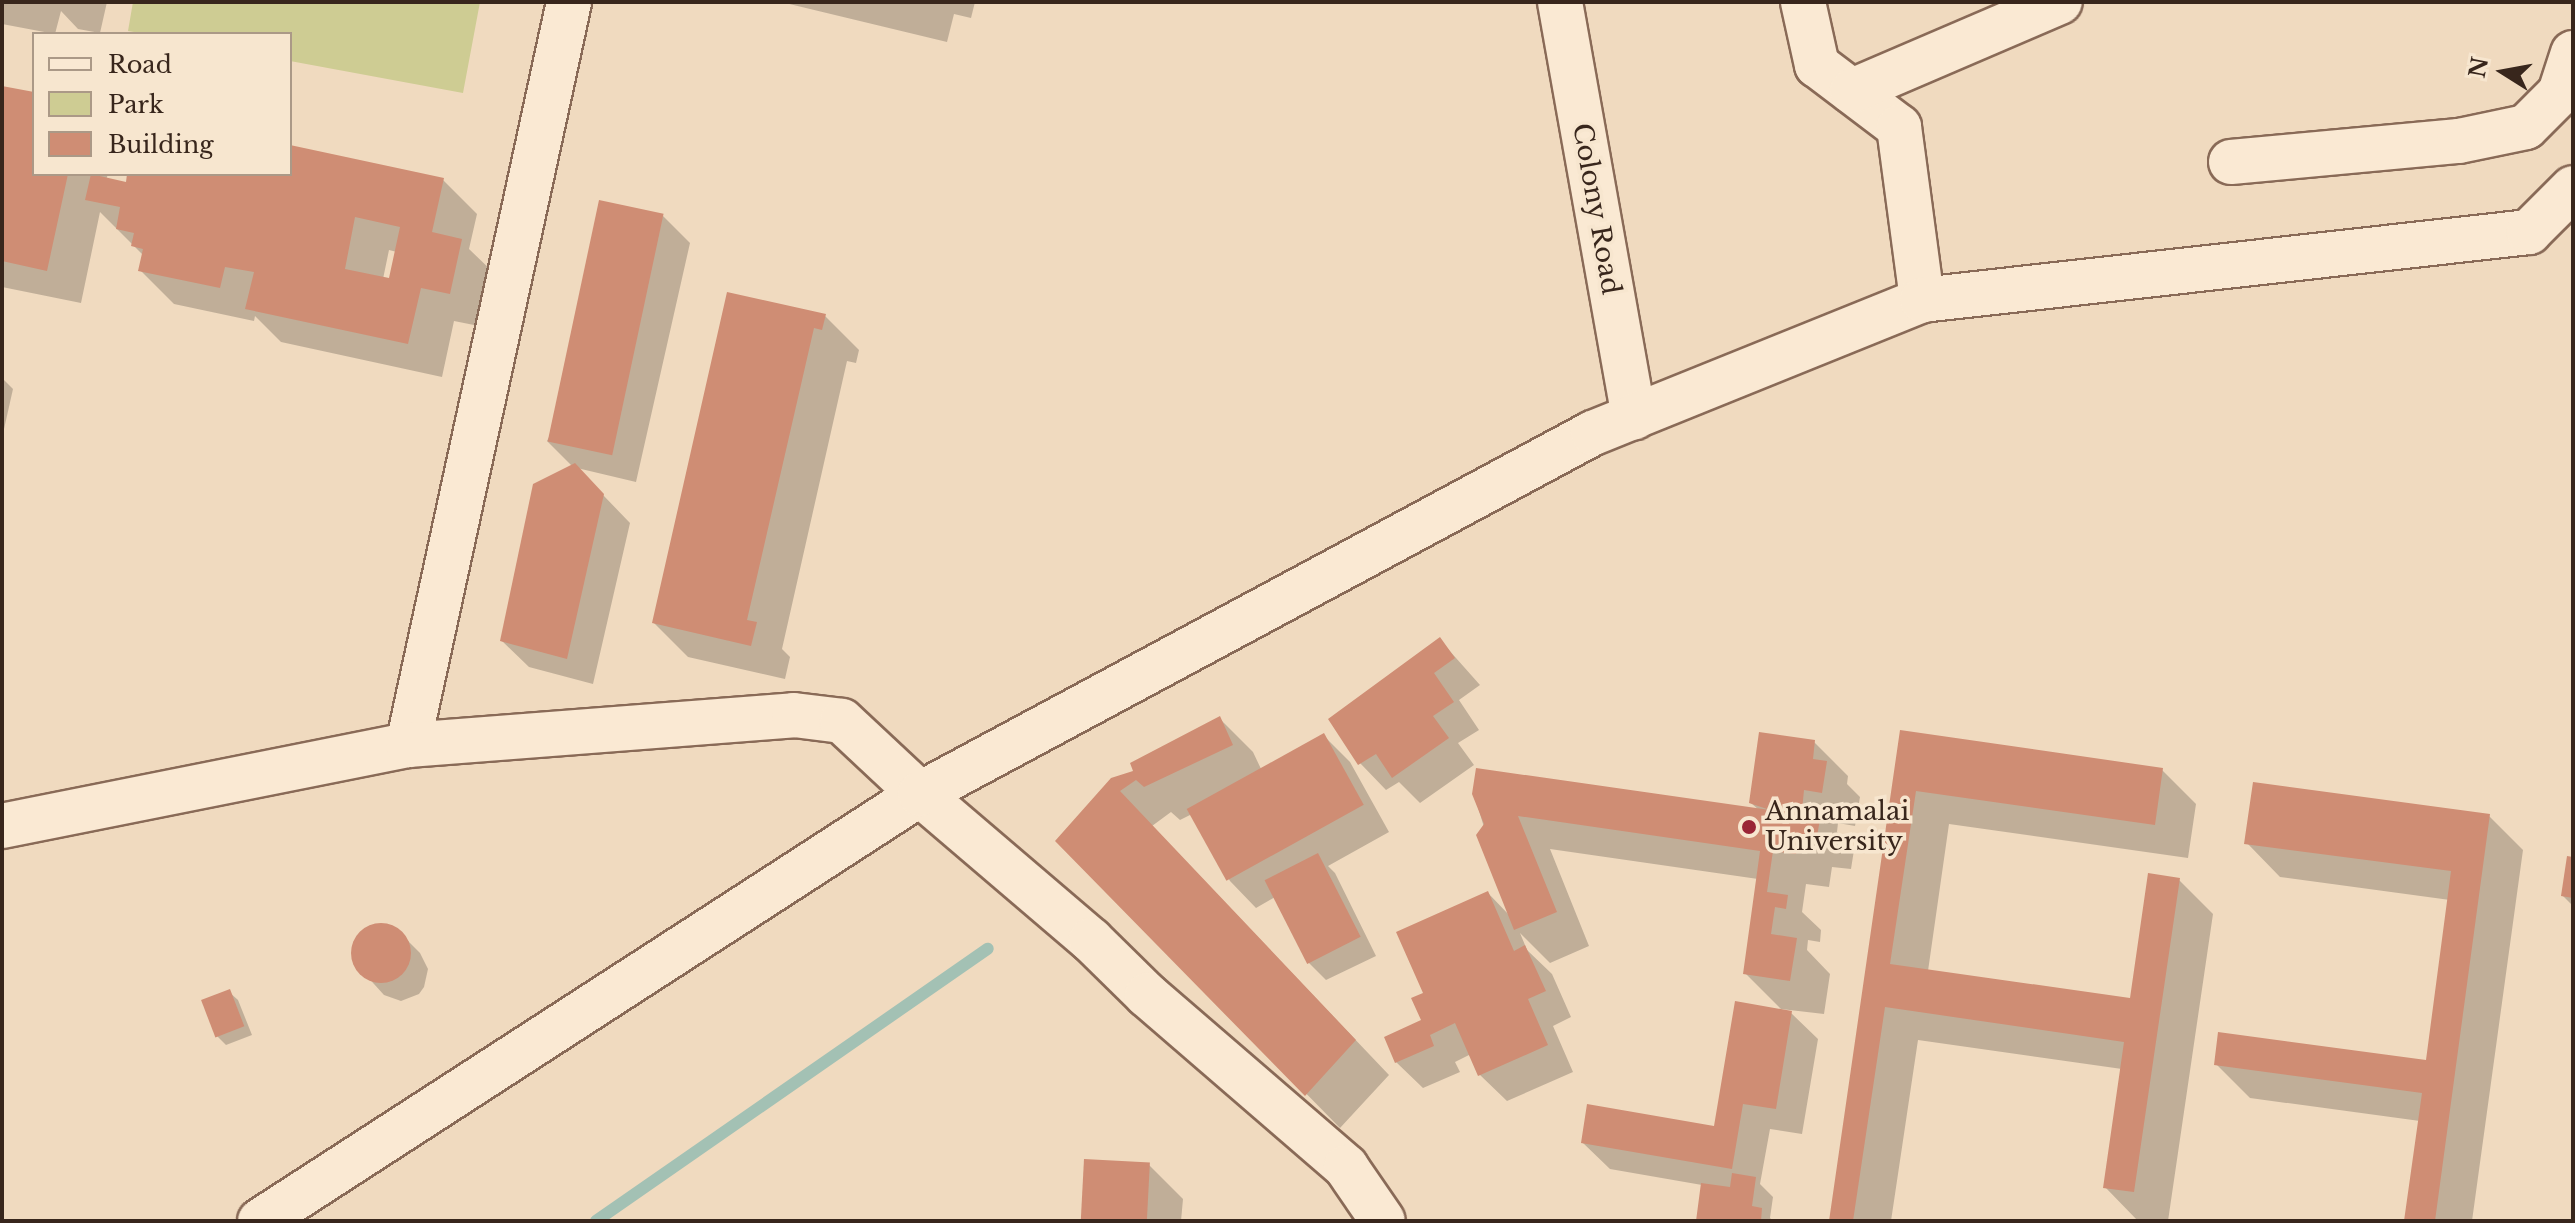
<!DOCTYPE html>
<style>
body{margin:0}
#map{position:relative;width:2575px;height:1223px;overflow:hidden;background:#f0dabf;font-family:"Libre Baskerville",serif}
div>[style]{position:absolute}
.green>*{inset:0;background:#cecc93}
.shadow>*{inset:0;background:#0003}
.stream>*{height:12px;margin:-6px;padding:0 6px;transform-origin:6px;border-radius:6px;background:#a3c1b4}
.building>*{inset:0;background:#cf8d74;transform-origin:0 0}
.round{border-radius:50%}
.roads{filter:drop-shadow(2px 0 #896a57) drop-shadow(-2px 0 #896a57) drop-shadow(0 2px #896a57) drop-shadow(0 -2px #896a57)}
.street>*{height:44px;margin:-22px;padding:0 22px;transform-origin:22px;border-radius:22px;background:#fae9d3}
.secondary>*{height:44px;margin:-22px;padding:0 22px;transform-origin:22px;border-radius:22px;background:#fae9d3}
.dots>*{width:22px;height:22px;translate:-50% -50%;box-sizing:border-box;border:4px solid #f7e6cf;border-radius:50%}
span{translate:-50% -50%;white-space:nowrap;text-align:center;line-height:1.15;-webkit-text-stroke:7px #f7e6cf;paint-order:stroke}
.street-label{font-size:26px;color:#38261c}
.poi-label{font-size:26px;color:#38261c}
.left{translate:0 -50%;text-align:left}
.frame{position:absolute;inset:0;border:4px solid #38261c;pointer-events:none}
.legend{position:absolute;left:32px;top:32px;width:260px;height:144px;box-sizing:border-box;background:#f7e6cf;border:2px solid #ab9987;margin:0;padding:10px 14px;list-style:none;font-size:24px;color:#38261c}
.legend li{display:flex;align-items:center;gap:16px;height:40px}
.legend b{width:40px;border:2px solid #ab9987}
.north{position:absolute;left:2463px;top:32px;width:80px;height:80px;-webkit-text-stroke:6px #f7e6cf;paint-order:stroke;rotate:281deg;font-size:22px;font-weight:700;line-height:32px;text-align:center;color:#38261c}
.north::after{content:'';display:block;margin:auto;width:28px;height:36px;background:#38261c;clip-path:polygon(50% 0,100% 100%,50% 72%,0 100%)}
</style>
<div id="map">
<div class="green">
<div style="clip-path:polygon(133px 2px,480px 2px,463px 93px,290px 61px,290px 34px,146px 34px,128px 31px)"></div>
</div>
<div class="shadow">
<div style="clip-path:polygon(2px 2px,107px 2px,100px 33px,78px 29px,61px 11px,55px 34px,2px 24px)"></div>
<div style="clip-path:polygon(781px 2px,975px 2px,971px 18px,954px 14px,947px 42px)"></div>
<div style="clip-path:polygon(evenodd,2px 88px,34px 94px,34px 174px,108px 174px,106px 180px,127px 184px,129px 174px,290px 174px,290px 147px,443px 180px,477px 214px,469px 249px,495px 274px,484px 327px,454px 321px,442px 377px,281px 342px,255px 316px,254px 321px,174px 304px,140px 270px,144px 256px,100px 212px,81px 303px,2px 287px,2px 88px,389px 250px,397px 252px,391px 281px,383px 279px,389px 250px)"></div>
<div style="clip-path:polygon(663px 216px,690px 243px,636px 482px,577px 468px,630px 523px,593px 684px,529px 667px,502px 641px,573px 467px,547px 441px)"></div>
<div style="clip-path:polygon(728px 294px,825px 316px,859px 350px,856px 363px,847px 361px,782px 649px,790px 657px,785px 679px,688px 657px,654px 623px)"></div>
<div style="clip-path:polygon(2px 378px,13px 389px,2px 438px)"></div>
<div style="clip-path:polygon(1440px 640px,1480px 685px,1459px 700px,1479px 730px,1458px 743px,1474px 765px,1420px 803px,1399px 782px,1386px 790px,1360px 763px)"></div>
<div style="clip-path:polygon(1219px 718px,1253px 752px,1262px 771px,1324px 736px,1350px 762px,1389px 832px,1328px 866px,1335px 873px,1376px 956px,1326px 980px,1308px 962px,1275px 897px,1256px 908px,1230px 881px,1192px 814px,1180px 820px,1171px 812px,1152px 826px,1389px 1075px,1340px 1128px,1058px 841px,1136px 773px)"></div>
<div style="clip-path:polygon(1902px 732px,2162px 770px,2196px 804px,2188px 858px,1949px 824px,1928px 971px,2132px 1001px,2179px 880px,2213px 914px,2168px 1221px,2138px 1221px,2105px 1187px,2122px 1069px,1918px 1040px,1891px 1221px,1831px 1221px)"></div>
<div style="clip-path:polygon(1814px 742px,1848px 776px,1847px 784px,1860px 797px,1855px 826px,1838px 823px,1837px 832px,1854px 850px,1851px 869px,1832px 867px,1829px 887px,1806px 884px,1802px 912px,1821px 930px,1820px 942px,1808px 940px,1807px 950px,1830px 974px,1824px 1014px,1781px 1009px,1745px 973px,1758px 879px,1550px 849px,1589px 946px,1550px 963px,1520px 933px,1527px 950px,1552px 974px,1571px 1017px,1553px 1026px,1573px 1072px,1507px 1101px,1480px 1075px,1471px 1054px,1455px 1062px,1460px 1072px,1423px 1088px,1396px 1062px,1424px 1021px,1426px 994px,1488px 893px,1511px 917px,1474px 794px,1759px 810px,1751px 803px)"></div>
<div style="clip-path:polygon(2489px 816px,2523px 850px,2472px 1221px,2406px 1221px,2420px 1121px,2250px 1098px,2216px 1064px,2428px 1062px,2450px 900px,2280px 877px,2247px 843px)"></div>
<div style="clip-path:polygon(2573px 859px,2573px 906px,2563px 896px)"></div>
<div style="clip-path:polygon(384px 925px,401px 934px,420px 953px,428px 969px,424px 987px,419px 994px,401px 1001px,384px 995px,354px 962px,355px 943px,360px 935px)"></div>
<div style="clip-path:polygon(229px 992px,238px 1000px,252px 1035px,226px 1045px,217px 1036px)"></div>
<div style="clip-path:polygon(1791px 1013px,1818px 1039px,1802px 1134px,1770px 1129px,1760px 1184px,1773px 1197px,1770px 1218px,1773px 1221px,1698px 1221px,1702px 1185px,1610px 1169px,1583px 1143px,1715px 1129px)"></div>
<div style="clip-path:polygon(1149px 1165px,1183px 1199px,1181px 1221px,1082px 1221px)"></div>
</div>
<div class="stream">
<div style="left:596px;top:1221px;width:477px;rotate:-34.8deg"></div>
</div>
<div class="building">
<div style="clip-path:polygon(2px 86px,34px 92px,34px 174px,68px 174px,47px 271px,2px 261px)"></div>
<div style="clip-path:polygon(evenodd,290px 145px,444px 178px,432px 232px,462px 239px,450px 294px,421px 288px,408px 344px,245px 309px,254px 272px,225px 267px,220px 288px,138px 271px,143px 249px,131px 246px,134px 233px,116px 229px,120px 207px,85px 200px,91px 174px,126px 182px,127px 174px,290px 174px,290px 145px,355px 217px,400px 227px,389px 278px,345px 269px,355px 217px)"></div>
<div style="left:599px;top:200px;width:66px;height:247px;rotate:12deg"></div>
<div style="clip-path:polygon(727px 292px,826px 314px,822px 330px,814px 328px,747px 620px,757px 622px,751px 646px,652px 623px)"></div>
<div style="clip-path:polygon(575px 463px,604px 494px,567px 659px,500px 641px,533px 484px)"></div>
<div style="clip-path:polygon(1440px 637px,1455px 658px,1434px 673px,1454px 702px,1433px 716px,1449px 738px,1392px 778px,1376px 754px,1358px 765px,1328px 719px)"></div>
<div style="clip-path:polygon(1220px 716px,1233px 745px,1144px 787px,1136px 780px,1120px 791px,1356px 1040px,1305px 1096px,1055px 841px,1111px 778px,1133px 771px,1130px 763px)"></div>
<div style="clip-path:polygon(1900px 730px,2163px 768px,2155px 825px,1916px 791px,1890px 964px,2130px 998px,2148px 873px,2180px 878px,2134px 1192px,2103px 1188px,2124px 1042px,1885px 1007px,1853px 1221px,1829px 1221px)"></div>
<div style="clip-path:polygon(1759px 732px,1815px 740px,1813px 759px,1827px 761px,1822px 793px,1804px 790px,1802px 811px,1821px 814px,1817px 836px,1799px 834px,1796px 854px,1773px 851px,1767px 892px,1788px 895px,1786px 909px,1775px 907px,1771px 934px,1797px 938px,1790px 981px,1743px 974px,1760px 851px,1518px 816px,1557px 912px,1514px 930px,1476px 835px,1484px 824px,1472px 794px,1476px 768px,1770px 810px,1749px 803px)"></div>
<div style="left:1324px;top:733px;width:82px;height:157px;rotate:61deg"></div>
<div style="clip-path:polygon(2253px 782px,2490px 814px,2435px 1221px,2404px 1221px,2422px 1093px,2214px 1065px,2218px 1032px,2426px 1060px,2451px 871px,2244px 844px)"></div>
<div style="left:1318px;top:853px;width:94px;height:60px;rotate:63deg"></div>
<div style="clip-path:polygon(2567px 856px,2573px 857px,2573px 898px,2561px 896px)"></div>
<div style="clip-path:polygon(1488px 891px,1514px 951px,1525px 945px,1546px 991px,1528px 999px,1548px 1045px,1478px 1076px,1455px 1023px,1430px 1035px,1434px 1046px,1395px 1063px,1384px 1037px,1421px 1020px,1411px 998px,1423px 993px,1396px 932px)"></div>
<div class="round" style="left:351px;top:923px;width:60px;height:60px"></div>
<div style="left:230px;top:989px;width:40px;height:31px;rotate:69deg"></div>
<div style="clip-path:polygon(1735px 1001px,1792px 1011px,1776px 1109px,1743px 1104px,1732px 1169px,1581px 1143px,1587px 1104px,1714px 1126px)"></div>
<div style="left:1084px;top:1159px;width:66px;height:62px;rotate:3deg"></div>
<div style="clip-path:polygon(1732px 1173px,1756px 1177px,1752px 1206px,1762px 1208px,1761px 1221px,1696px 1221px,1701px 1183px,1730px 1187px)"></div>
</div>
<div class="roads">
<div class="street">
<div style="left:1560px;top:2px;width:422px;rotate:79.9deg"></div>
<div style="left:1803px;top:2px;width:65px;rotate:77.5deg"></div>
<div style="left:1817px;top:65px;width:103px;rotate:37.1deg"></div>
<div style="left:1899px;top:127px;width:175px;rotate:82.4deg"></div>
<div style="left:1852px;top:91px;width:226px;rotate:-23.2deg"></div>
<div style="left:2231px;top:162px;width:229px;rotate:-5.3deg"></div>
<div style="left:2459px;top:141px;width:68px;rotate:-11.8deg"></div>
<div style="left:2526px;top:127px;width:48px;rotate:-45deg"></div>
<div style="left:2560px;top:93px;width:42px;rotate:-72deg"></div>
<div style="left:408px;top:745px;width:760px;rotate:-77.77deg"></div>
<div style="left:2px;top:826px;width:414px;rotate:-11.3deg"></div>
<div style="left:408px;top:745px;width:387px;rotate:-4.4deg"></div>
<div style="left:794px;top:715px;width:48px;rotate:7.1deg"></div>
<div style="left:842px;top:721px;width:107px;rotate:43.1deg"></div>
</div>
<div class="secondary">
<div style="left:920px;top:794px;width:225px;rotate:40.5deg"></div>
<div style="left:1091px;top:940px;width:78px;rotate:44.5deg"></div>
<div style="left:1147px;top:995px;width:263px;rotate:40.8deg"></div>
<div style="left:1346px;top:1167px;width:65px;rotate:55.6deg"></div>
<div style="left:260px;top:1221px;width:786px;rotate:-32.9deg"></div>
<div style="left:920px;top:794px;width:764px;rotate:-28.21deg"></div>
<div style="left:1593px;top:433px;width:355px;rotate:-22deg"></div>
<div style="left:1922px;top:300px;width:611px;rotate:-6.39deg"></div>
<div style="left:2529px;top:232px;width:62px;rotate:-45deg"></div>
</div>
</div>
<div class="dots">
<div style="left:1749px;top:827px;background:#9a2536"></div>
</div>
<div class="street-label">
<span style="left:1596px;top:209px;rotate:80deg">Colony Road</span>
</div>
<div class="poi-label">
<span class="left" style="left:1765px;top:827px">Annamalai<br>University</span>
</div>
<div class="frame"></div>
<ul class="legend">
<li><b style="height:10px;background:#fae9d3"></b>Road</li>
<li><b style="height:22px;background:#cecc93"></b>Park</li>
<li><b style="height:22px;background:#cf8d74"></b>Building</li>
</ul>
<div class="north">N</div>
</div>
